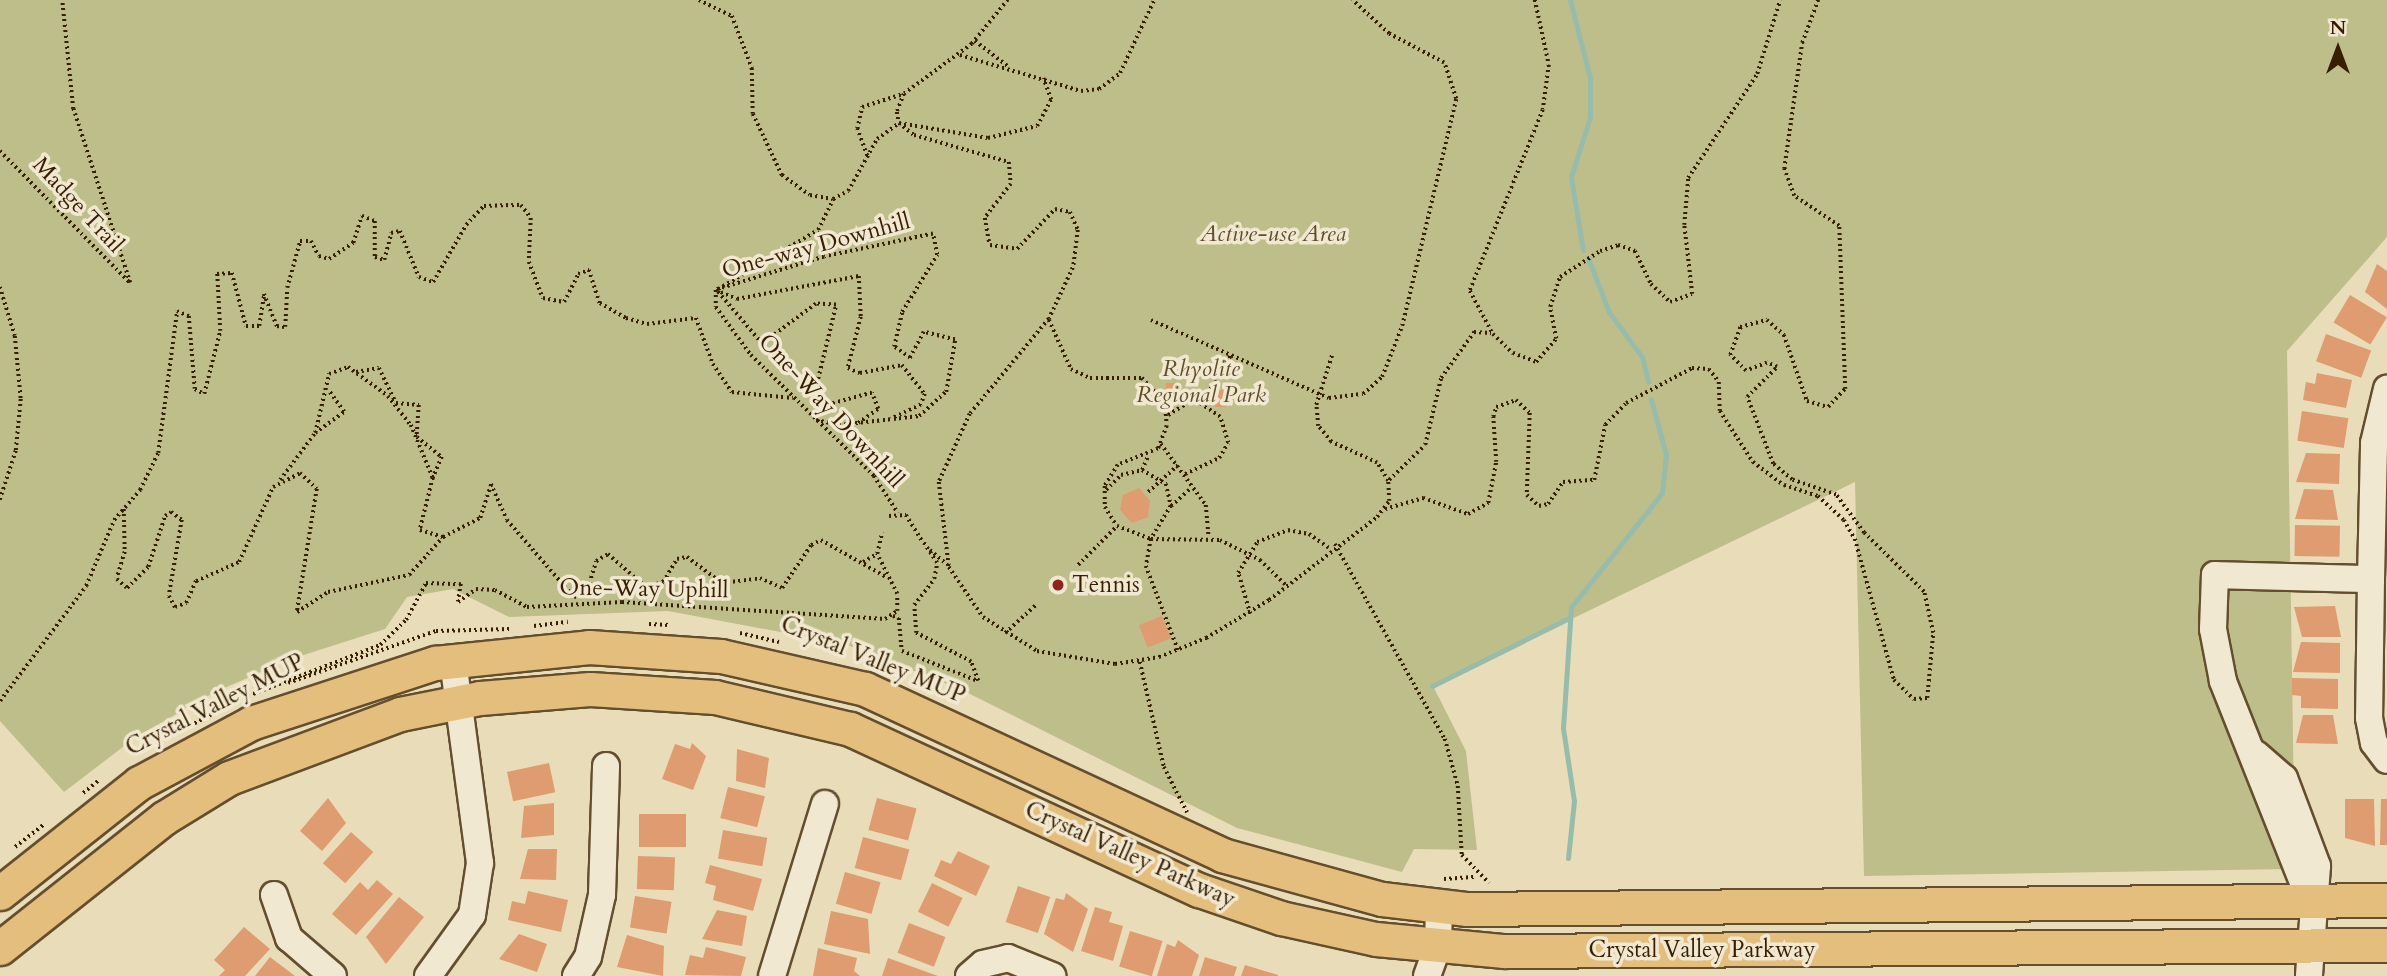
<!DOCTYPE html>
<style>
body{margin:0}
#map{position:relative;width:2387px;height:976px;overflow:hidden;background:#e9dcb8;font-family:Cardo,serif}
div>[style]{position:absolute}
.green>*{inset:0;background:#bebe8a}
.stream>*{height:5px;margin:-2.5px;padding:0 2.5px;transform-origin:2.5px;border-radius:2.5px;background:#98bcac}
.building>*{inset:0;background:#de9c70;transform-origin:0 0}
.path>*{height:3.5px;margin-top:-1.75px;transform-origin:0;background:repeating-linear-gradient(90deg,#371e00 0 2px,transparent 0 5.5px)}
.roads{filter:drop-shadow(2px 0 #644e2e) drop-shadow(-2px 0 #644e2e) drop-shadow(0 2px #644e2e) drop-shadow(0 -2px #644e2e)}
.minor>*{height:26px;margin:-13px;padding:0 13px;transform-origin:13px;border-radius:13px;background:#f1e8d1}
.major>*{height:33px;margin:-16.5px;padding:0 16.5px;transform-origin:16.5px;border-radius:16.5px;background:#e4be7c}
.dots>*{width:19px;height:19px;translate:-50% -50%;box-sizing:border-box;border:4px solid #f1e8d1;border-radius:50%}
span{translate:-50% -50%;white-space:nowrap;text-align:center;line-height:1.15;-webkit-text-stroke:7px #f1e8d1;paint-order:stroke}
.street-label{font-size:23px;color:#371e00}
.park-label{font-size:23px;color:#604e29;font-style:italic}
.poi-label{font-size:23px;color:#371e00}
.left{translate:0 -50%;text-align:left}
.north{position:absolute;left:2303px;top:14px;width:70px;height:70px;-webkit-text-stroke:5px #f1e8d1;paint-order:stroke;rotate:0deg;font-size:19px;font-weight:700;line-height:28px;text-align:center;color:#371e00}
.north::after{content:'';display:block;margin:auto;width:24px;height:32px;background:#371e00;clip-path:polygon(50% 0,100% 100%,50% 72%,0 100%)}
</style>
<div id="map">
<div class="green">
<div style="clip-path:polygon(0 0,2387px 0,2387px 237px,2287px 351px,2295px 869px,1864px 876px,1855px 482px,1433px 686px,1466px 751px,1477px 850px,1414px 849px,1402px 872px,1237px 828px,960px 689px,845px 644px,668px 611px,509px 617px,453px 589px,407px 597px,385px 629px,291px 659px,215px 692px,136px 737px,64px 792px,0 721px)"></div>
</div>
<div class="stream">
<div style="left:1570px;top:0;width:81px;rotate:75.6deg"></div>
<div style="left:1590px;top:78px;width:39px;rotate:90deg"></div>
<div style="left:1590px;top:117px;width:63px;rotate:107.6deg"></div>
<div style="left:1571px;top:177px;width:74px;rotate:80.7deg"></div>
<div style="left:1588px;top:258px;width:58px;rotate:68.7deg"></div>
<div style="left:1609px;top:312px;width:56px;rotate:53.7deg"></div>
<div style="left:1642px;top:357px;width:25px;rotate:76deg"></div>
<div style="left:1432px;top:686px;width:153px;rotate:-26.4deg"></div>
<div style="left:1568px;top:858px;width:57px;rotate:-84deg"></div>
<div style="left:1574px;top:801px;width:74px;rotate:-98.6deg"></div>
<div style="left:1563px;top:728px;width:121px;rotate:-86.2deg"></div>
<div style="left:1571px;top:607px;width:146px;rotate:-51.4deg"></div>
<div style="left:1662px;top:493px;width:38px;rotate:-84deg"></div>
<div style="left:1666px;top:455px;width:58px;rotate:-105deg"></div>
</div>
<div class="building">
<div style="clip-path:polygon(2377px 264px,2387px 271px,2387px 309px,2365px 292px)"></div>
<div style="left:2350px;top:295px;width:43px;height:32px;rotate:31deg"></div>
<div style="left:2326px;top:334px;width:48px;height:29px;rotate:20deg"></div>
<div style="clip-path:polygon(2317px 373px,2352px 380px,2346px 408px,2303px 400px,2306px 382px,2315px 384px)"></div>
<div style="clip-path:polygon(1166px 383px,1177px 383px,1176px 401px,1166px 400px)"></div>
<div style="left:1215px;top:390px;width:11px;height:17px"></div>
<div style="left:2302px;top:411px;width:47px;height:30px;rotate:9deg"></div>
<div style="clip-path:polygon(2306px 453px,2340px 454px,2339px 484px,2296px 482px)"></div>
<div style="clip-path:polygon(1139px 488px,1150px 501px,1148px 517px,1132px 523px,1120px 510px,1123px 495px)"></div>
<div style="clip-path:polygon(2304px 489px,2333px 490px,2338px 520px,2295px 519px)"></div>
<div style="left:2295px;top:525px;width:45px;height:31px;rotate:1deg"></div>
<div style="clip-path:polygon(2335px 606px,2341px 637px,2302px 637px,2294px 607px)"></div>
<div style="left:1162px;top:616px;width:24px;height:25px;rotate:68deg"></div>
<div style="clip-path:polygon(2301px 642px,2340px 643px,2340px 673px,2293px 672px)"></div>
<div style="clip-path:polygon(2292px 678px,2338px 679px,2338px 709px,2301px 708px,2301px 696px,2292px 695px)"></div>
<div style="clip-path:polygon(2303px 715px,2333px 715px,2338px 744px,2296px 743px)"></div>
<div style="clip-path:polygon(692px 743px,706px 756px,693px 790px,662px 779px,675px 744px,690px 749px)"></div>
<div style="clip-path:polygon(737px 749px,769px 758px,765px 788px,736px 781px)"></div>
<div style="left:549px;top:763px;width:30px;height:43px;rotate:78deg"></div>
<div style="left:728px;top:787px;width:38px;height:32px;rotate:14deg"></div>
<div style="clip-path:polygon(328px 798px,346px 823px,322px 851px,300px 831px)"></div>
<div style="left:877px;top:798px;width:41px;height:33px;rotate:15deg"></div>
<div style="clip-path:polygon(2345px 799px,2374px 799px,2375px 846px,2345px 838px)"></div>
<div style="clip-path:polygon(2381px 799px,2387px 799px,2387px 845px,2380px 845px)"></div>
<div style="clip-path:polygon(554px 803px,554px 835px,521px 838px,524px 806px)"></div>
<div style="left:686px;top:814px;width:33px;height:47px;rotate:90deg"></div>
<div style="left:723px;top:830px;width:45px;height:29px;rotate:10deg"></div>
<div style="left:351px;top:832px;width:30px;height:42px;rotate:42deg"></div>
<div style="left:863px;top:837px;width:48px;height:32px;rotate:15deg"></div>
<div style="clip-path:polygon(528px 849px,557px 849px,556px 880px,520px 879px)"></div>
<div style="clip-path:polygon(958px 851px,990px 866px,976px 896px,934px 876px,941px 860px,951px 864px)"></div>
<div style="left:638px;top:856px;width:37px;height:33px;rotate:2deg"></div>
<div style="clip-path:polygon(710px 865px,762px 879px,753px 911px,713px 900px,716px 886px,705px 883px)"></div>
<div style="left:845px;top:872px;width:37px;height:33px;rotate:16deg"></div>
<div style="clip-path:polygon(377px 880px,393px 894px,356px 935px,332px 914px,360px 882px,368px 890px)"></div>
<div style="left:932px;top:883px;width:34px;height:32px;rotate:26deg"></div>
<div style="left:1018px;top:886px;width:34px;height:38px;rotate:19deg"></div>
<div style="clip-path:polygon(528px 891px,568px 900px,561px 932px,508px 920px,512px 901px,525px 904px)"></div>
<div style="clip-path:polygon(1066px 893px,1088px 909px,1073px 952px,1044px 934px,1056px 898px,1064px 900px)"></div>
<div style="left:635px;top:896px;width:37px;height:32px;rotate:9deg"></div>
<div style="clip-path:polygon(399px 897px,424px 917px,386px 964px,366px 937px)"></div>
<div style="clip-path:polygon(1095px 907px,1112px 912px,1109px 922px,1123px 926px,1113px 961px,1081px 951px)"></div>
<div style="clip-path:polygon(717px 910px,747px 916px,742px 946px,702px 939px)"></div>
<div style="clip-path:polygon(831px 911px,868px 919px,870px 954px,824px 944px)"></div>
<div style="left:909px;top:923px;width:39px;height:32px;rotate:21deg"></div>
<div style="clip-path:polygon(244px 927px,270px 949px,245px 976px,219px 976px,225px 970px,214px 960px)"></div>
<div style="left:1130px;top:931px;width:34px;height:37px;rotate:17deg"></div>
<div style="clip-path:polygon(519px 934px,547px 944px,537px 972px,499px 959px)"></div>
<div style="clip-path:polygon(627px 935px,664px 946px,663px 976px,617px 967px)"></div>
<div style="clip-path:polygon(1178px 940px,1199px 955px,1192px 976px,1157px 976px,1167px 944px,1175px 947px)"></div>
<div style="clip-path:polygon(706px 947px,746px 957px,741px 976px,685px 975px,690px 955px,703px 958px)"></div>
<div style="clip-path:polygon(818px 948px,857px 958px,854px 971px,860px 976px,813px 976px)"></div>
<div style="clip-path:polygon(270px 957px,295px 976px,255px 976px)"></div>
<div style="clip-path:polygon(1205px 957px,1237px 967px,1234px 976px,1199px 976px)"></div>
<div style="clip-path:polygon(888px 958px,938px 976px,882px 976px)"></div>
<div style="clip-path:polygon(1245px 965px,1278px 975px,1278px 976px,1241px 976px)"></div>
</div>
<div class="path">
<div style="left:699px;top:0;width:37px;rotate:26deg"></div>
<div style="left:732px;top:16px;width:56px;rotate:69deg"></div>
<div style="left:752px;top:68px;width:46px;rotate:88.8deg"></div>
<div style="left:753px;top:114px;width:68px;rotate:64.6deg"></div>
<div style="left:782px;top:175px;width:34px;rotate:36deg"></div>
<div style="left:810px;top:195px;width:23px;rotate:10deg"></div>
<div style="left:1008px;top:0;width:57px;rotate:129.3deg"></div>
<div style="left:972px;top:44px;width:84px;rotate:143.7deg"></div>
<div style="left:904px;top:94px;width:19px;rotate:111deg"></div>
<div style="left:897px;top:112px;width:11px;rotate:80deg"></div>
<div style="left:899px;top:123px;width:19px;rotate:39deg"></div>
<div style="left:914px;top:135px;width:99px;rotate:15.9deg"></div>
<div style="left:1009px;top:162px;width:22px;rotate:85deg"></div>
<div style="left:1011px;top:184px;width:43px;rotate:127.4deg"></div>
<div style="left:985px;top:218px;width:27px;rotate:80deg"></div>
<div style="left:990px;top:245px;width:27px;rotate:8deg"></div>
<div style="left:1017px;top:249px;width:55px;rotate:-46.5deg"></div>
<div style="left:1055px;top:209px;width:15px;rotate:11deg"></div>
<div style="left:1070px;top:212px;width:20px;rotate:66deg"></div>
<div style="left:1078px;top:230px;width:38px;rotate:97deg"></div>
<div style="left:1073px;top:268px;width:56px;rotate:115.2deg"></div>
<div style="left:1049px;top:319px;width:124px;rotate:129.7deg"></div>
<div style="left:970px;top:414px;width:75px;rotate:114.5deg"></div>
<div style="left:939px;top:482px;width:86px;rotate:83.3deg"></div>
<div style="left:949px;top:567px;width:60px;rotate:55.8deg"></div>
<div style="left:983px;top:617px;width:64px;rotate:32.2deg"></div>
<div style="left:1037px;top:651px;width:79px;rotate:9.5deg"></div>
<div style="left:1115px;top:664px;width:45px;rotate:-9deg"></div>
<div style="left:1159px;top:657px;width:51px;rotate:-22deg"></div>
<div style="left:1206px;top:638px;width:74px;rotate:-31.1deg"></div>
<div style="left:1269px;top:600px;width:136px;rotate:-37.5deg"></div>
<div style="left:1377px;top:517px;width:20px;rotate:-53deg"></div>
<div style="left:1389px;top:501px;width:20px;rotate:-93deg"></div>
<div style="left:1388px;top:481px;width:21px;rotate:-121deg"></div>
<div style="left:1377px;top:463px;width:51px;rotate:-155.5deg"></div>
<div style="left:1331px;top:442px;width:21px;rotate:-129deg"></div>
<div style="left:1318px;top:426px;width:21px;rotate:-95deg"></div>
<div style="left:1316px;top:405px;width:52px;rotate:-72.3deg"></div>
<div style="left:1535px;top:0;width:66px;rotate:77.8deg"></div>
<div style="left:1549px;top:65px;width:45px;rotate:97.6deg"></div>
<div style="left:1543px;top:110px;width:195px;rotate:112deg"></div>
<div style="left:1470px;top:291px;width:49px;rotate:61.9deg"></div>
<div style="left:1493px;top:334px;width:28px;rotate:44deg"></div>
<div style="left:1513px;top:353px;width:25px;rotate:21deg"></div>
<div style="left:1536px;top:362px;width:30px;rotate:-49deg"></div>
<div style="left:1556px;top:339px;width:33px;rotate:-101deg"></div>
<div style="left:1550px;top:307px;width:32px;rotate:-72deg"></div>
<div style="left:1560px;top:277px;width:48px;rotate:-33deg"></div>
<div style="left:1600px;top:251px;width:19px;rotate:-18deg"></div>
<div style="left:1618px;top:245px;width:18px;rotate:19deg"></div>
<div style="left:1635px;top:251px;width:37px;rotate:64deg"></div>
<div style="left:1651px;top:284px;width:26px;rotate:43deg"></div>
<div style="left:1670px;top:302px;width:23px;rotate:-20deg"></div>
<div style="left:1692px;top:294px;width:69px;rotate:-96.6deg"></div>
<div style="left:1684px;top:225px;width:47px;rotate:-85.1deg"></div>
<div style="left:1688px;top:178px;width:125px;rotate:-56.4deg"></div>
<div style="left:1757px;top:74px;width:77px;rotate:-72.7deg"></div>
<div style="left:975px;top:41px;width:43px;rotate:37.4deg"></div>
<div style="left:960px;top:55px;width:126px;rotate:16.6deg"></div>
<div style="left:1081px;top:91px;width:18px;rotate:-6deg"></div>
<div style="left:1099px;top:89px;width:26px;rotate:-37deg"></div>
<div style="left:1120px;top:73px;width:81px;rotate:-65deg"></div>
<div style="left:0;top:151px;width:185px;rotate:45.4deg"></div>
<div style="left:130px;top:283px;width:183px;rotate:-108.1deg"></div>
<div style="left:73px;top:109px;width:110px;rotate:-95.8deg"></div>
<div style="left:867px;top:156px;width:29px;rotate:-110deg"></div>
<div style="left:857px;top:129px;width:23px;rotate:-77deg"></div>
<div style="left:862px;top:107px;width:43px;rotate:-17.6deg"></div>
<div style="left:833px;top:199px;width:17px;rotate:-28deg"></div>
<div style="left:848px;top:191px;width:60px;rotate:-60.9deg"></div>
<div style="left:877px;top:139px;width:27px;rotate:-36deg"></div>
<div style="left:899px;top:123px;width:90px;rotate:9.6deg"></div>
<div style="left:988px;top:138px;width:50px;rotate:-13.8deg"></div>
<div style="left:1037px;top:126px;width:30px;rotate:-62deg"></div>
<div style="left:1051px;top:100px;width:23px;rotate:-110deg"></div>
<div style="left:0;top:287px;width:51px;rotate:73deg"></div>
<div style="left:15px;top:336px;width:63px;rotate:84.6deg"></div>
<div style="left:21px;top:399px;width:52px;rotate:95.5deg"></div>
<div style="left:16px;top:451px;width:52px;rotate:108.1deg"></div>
<div style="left:718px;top:289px;width:116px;rotate:-30.5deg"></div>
<div style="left:818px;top:230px;width:34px;rotate:-64deg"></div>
<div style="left:1049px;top:320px;width:54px;rotate:65.8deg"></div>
<div style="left:1071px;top:369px;width:21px;rotate:25deg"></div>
<div style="left:1090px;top:378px;width:52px"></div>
<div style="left:1142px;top:378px;width:34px;rotate:47deg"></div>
<div style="left:1165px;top:403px;width:23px;rotate:85deg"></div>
<div style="left:1167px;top:426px;width:25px;rotate:111deg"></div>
<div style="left:1158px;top:449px;width:43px;rotate:158.2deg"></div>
<div style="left:1118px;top:465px;width:25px;rotate:122deg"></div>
<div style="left:1105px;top:486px;width:21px;rotate:90deg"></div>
<div style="left:1105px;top:507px;width:22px;rotate:58deg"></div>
<div style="left:1117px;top:526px;width:36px;rotate:21deg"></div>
<div style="left:1151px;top:539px;width:69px;rotate:0.8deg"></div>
<div style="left:1220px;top:540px;width:45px;rotate:26.6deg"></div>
<div style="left:1260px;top:560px;width:37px;rotate:44deg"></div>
<div style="left:1151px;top:320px;width:194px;rotate:23.7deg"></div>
<div style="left:1329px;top:398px;width:34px;rotate:-7deg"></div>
<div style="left:1363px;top:394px;width:25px;rotate:-42deg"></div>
<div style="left:1382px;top:377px;width:55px;rotate:-68.6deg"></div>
<div style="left:1402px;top:326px;width:233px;rotate:-76.6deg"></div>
<div style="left:1456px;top:99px;width:38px;rotate:-108deg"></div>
<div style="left:1444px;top:63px;width:62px;rotate:-152.2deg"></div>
<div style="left:1389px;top:34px;width:50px;rotate:-137.4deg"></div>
<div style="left:356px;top:372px;width:23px;rotate:-10deg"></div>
<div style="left:379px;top:368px;width:39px;rotate:64deg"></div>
<div style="left:396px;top:403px;width:23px;rotate:5deg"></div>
<div style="left:419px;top:405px;width:32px;rotate:94deg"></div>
<div style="left:417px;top:437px;width:32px;rotate:39deg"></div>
<div style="left:442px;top:457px;width:23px;rotate:113deg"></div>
<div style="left:1168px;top:415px;width:53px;rotate:-31.9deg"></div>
<div style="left:1213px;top:387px;width:37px;rotate:-61deg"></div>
<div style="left:816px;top:420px;width:24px;rotate:12deg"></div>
<div style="left:839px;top:425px;width:81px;rotate:-6.4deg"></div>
<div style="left:919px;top:416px;width:36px;rotate:-42deg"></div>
<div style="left:946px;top:392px;width:53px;rotate:-80.2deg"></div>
<div style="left:955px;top:340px;width:32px;rotate:-166deg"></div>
<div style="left:924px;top:332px;width:30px;rotate:118deg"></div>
<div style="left:910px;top:358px;width:19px;rotate:-145deg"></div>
<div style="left:894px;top:347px;width:36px;rotate:-77deg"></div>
<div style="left:902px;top:312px;width:67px;rotate:-58.4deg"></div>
<div style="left:937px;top:255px;width:21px;rotate:-101deg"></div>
<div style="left:933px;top:234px;width:111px;rotate:168.1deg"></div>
<div style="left:824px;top:257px;width:113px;rotate:163deg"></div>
<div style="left:716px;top:290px;width:23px;rotate:23deg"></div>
<div style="left:737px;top:299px;width:124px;rotate:-10.7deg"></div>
<div style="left:859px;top:276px;width:41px;rotate:87.2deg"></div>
<div style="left:861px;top:317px;width:53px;rotate:104.3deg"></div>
<div style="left:848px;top:368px;width:13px;rotate:23deg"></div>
<div style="left:860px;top:373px;width:43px;rotate:-10.8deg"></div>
<div style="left:902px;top:365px;width:37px;rotate:52deg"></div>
<div style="left:925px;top:394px;width:12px;rotate:110deg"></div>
<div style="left:921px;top:405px;width:33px;rotate:155deg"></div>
<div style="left:858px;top:423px;width:24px;rotate:-35deg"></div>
<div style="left:878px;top:409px;width:17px;rotate:-111deg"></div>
<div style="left:872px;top:393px;width:46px;rotate:164.7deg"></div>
<div style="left:828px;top:405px;width:17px;rotate:-144deg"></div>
<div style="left:814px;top:395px;width:93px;rotate:-76.3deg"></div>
<div style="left:836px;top:305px;width:20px;rotate:-177deg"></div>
<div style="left:816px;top:304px;width:67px;rotate:143.5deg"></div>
<div style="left:762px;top:344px;width:71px;rotate:-130.4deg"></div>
<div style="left:716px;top:290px;width:17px;rotate:90deg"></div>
<div style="left:716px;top:307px;width:59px;rotate:53.9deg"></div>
<div style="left:751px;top:355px;width:173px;rotate:44.5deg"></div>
<div style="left:874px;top:476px;width:44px;rotate:57deg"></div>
<div style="left:315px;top:433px;width:36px;rotate:-36deg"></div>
<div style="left:344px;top:412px;width:27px;rotate:-126deg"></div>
<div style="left:1161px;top:444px;width:76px;rotate:53.6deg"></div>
<div style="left:1206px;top:505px;width:32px;rotate:85deg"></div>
<div style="left:1142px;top:470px;width:15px;rotate:-67deg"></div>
<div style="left:1185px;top:474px;width:38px;rotate:-25deg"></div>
<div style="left:1219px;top:458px;width:17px;rotate:-59deg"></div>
<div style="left:1228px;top:443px;width:27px;rotate:-107deg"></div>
<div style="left:1220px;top:417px;width:29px;rotate:-146deg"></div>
<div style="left:280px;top:480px;width:59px;rotate:-53.3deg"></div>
<div style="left:315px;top:433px;width:61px;rotate:-76.7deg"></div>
<div style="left:329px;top:374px;width:20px;rotate:-20deg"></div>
<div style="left:348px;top:367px;width:49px;rotate:35.9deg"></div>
<div style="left:388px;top:396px;width:37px;rotate:52deg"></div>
<div style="left:411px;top:425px;width:57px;rotate:67.5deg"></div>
<div style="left:433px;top:478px;width:54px;rotate:104deg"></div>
<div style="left:420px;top:530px;width:24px;rotate:17deg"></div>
<div style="left:1389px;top:480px;width:50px;rotate:-44.2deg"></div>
<div style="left:1425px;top:445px;width:69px;rotate:-76.6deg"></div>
<div style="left:1441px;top:378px;width:57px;rotate:-54.3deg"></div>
<div style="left:1474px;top:332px;width:17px;rotate:3deg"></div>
<div style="left:1106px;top:490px;width:21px;rotate:-45deg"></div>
<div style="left:1121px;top:475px;width:22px;rotate:-13deg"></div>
<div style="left:1142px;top:470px;width:28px;rotate:30deg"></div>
<div style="left:1166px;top:484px;width:23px;rotate:77deg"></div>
<div style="left:1171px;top:506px;width:39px;rotate:121deg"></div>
<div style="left:1151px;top:539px;width:27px;rotate:100deg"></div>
<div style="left:1146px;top:566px;width:90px;rotate:69.1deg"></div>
<div style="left:1148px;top:492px;width:40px;rotate:-42deg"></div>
<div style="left:1171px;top:506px;width:27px;rotate:-42deg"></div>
<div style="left:124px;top:509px;width:43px;rotate:88.7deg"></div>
<div style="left:125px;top:552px;width:28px;rotate:107deg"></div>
<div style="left:117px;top:579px;width:13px;rotate:42deg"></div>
<div style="left:127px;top:588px;width:30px;rotate:-45deg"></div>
<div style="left:148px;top:567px;width:54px;rotate:-71.6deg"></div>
<div style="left:165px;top:516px;width:7px;rotate:-34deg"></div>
<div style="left:171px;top:512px;width:14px;rotate:36deg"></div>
<div style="left:182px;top:520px;width:77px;rotate:99.7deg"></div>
<div style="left:169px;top:596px;width:13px;rotate:61deg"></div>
<div style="left:175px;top:607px;width:12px;rotate:-20deg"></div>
<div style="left:186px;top:603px;width:24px;rotate:-66deg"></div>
<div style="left:196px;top:581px;width:47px;rotate:-23.8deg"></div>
<div style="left:239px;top:562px;width:82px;rotate:-65.6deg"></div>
<div style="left:273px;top:487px;width:30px;rotate:-27deg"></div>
<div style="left:300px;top:473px;width:23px;rotate:43deg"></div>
<div style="left:317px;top:489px;width:125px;rotate:99.2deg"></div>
<div style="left:297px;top:612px;width:37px;rotate:-33deg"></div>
<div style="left:328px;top:592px;width:83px;rotate:-11.9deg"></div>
<div style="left:409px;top:575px;width:51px;rotate:-48.2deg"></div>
<div style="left:443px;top:537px;width:42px;rotate:-27.2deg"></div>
<div style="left:480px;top:518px;width:36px;rotate:-72deg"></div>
<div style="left:491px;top:484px;width:39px;rotate:66deg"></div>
<div style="left:507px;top:520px;width:102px;rotate:49deg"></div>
<div style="left:574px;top:597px;width:12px;rotate:-14deg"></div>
<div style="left:586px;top:594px;width:34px;rotate:-73deg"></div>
<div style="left:596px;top:561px;width:14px;rotate:-30deg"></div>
<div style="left:608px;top:554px;width:50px;rotate:41deg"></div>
<div style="left:646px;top:587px;width:18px;rotate:-16deg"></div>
<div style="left:663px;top:582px;width:27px;rotate:-59deg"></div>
<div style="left:677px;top:559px;width:10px;rotate:-11deg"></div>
<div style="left:687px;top:557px;width:44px;rotate:36.6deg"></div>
<div style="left:722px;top:583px;width:38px;rotate:-7deg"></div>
<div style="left:760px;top:578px;width:24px;rotate:24deg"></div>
<div style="left:782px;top:588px;width:52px;rotate:-56deg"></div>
<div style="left:811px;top:545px;width:11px;rotate:-27deg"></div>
<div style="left:821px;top:540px;width:75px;rotate:29.6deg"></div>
<div style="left:1385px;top:509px;width:40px;rotate:-16deg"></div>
<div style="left:1423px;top:498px;width:48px;rotate:19.6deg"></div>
<div style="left:1468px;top:514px;width:23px;rotate:-29deg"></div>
<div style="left:1488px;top:503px;width:42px;rotate:-79deg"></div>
<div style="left:1496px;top:462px;width:45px;rotate:-93.8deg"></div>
<div style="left:1493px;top:417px;width:10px;rotate:-73deg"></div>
<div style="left:1496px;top:407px;width:21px;rotate:-19deg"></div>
<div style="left:1516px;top:400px;width:19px;rotate:43deg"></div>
<div style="left:1530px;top:413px;width:82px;rotate:92.1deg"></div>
<div style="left:1527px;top:495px;width:16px;rotate:43deg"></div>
<div style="left:1539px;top:506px;width:9px;rotate:-13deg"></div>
<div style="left:1548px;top:504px;width:27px;rotate:-56deg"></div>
<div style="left:1563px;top:482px;width:31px;rotate:-4deg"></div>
<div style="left:1594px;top:480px;width:56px;rotate:-78.7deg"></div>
<div style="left:1605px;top:425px;width:30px;rotate:-46deg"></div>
<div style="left:1626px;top:403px;width:75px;rotate:-27.9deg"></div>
<div style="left:1692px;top:368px;width:17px;rotate:3deg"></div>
<div style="left:1709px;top:369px;width:16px;rotate:52deg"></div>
<div style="left:1719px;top:382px;width:29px;rotate:88deg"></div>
<div style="left:1720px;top:411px;width:61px;rotate:57.1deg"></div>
<div style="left:1753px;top:462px;width:39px;rotate:37deg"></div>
<div style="left:1784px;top:485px;width:36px;rotate:18deg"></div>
<div style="left:1818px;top:496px;width:35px;rotate:43deg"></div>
<div style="left:1844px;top:520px;width:22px;rotate:60deg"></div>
<div style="left:1855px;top:539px;width:146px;rotate:74.5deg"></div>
<div style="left:1894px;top:680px;width:28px;rotate:44deg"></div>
<div style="left:1914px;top:699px;width:13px;rotate:-4deg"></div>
<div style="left:1927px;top:698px;width:65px;rotate:-84.7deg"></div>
<div style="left:1933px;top:633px;width:42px;rotate:-102.4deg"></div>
<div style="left:1924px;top:592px;width:84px;rotate:-135.5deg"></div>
<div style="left:1864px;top:533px;width:47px;rotate:-126.4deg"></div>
<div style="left:1836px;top:495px;width:46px;rotate:-161.2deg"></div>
<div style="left:1792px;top:480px;width:25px;rotate:-140deg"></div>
<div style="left:1773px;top:464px;width:72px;rotate:-111.2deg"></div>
<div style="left:1747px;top:397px;width:42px;rotate:-45deg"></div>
<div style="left:1777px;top:367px;width:11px;rotate:-158deg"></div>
<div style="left:1767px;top:363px;width:22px;rotate:159deg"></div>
<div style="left:1746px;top:371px;width:23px;rotate:-135deg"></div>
<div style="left:1730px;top:355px;width:30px;rotate:-70deg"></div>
<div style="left:1740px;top:327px;width:28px;rotate:-15deg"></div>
<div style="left:1767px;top:320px;width:23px;rotate:41deg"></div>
<div style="left:1784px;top:335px;width:70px;rotate:70.8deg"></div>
<div style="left:1807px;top:401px;width:22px;rotate:16deg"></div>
<div style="left:1828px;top:407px;width:25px;rotate:-47deg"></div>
<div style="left:1845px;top:389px;width:163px;rotate:-92.1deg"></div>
<div style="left:1839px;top:226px;width:54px;rotate:-146.3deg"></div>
<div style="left:1794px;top:196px;width:29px;rotate:-110deg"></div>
<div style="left:1784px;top:169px;width:127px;rotate:-81.9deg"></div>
<div style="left:1802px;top:43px;width:46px;rotate:-69.6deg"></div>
<div style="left:889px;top:516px;width:17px;rotate:-3deg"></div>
<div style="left:906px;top:515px;width:31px;rotate:58deg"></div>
<div style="left:1335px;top:544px;width:224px;rotate:60.6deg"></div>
<div style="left:1445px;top:739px;width:49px;rotate:74.5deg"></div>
<div style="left:1458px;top:786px;width:69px;rotate:86.7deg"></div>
<div style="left:1462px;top:855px;width:39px;rotate:46deg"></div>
<div style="left:930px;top:550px;width:23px;rotate:40deg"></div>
<div style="left:863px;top:562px;width:16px;rotate:-30deg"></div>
<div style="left:877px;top:554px;width:22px;rotate:-77deg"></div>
<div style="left:1078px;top:565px;width:55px;rotate:-45deg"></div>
<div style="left:1250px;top:614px;width:43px;rotate:-106.3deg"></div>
<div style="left:1238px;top:573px;width:36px;rotate:-58deg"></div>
<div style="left:1257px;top:542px;width:33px;rotate:-21deg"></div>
<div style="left:1288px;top:530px;width:21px;rotate:11deg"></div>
<div style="left:1309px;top:534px;width:24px;rotate:35deg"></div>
<div style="left:893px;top:616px;width:6px;rotate:18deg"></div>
<div style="left:899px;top:618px;width:33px;rotate:85deg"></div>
<div style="left:902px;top:651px;width:82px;rotate:21.5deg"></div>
<div style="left:978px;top:681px;width:20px;rotate:-110deg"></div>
<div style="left:971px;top:662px;width:62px;rotate:-152.2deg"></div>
<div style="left:916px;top:633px;width:28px;rotate:-94deg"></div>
<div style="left:914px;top:605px;width:33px;rotate:-52deg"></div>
<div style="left:934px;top:579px;width:16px;rotate:-79deg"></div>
<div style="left:937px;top:563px;width:27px;rotate:-124deg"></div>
<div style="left:649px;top:624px;width:20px;rotate:3deg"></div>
<div style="left:534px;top:626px;width:34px;rotate:-7deg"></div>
<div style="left:740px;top:633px;width:40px;rotate:13deg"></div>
<div style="left:1005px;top:633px;width:43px;rotate:-42.2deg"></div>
<div style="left:1140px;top:662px;width:108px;rotate:77.1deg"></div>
<div style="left:1164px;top:767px;width:51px;rotate:62.9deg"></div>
<div style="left:288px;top:683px;width:157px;rotate:-19.4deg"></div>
<div style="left:436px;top:631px;width:73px;rotate:-1.6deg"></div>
<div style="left:248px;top:696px;width:142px;rotate:-21.1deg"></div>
<div style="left:380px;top:645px;width:36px;rotate:-44deg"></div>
<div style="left:406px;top:620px;width:42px;rotate:-61.6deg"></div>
<div style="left:426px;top:583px;width:35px;rotate:2deg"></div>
<div style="left:461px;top:584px;width:18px;rotate:99deg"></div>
<div style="left:458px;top:602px;width:22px;rotate:-36deg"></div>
<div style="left:476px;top:589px;width:19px;rotate:3deg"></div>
<div style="left:495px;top:590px;width:36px;rotate:28deg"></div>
<div style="left:527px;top:607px;width:95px;rotate:-3deg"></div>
<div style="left:622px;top:602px;width:264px;rotate:3.7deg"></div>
<div style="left:885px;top:619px;width:14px;rotate:-34deg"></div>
<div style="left:897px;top:611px;width:17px;rotate:-90deg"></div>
<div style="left:897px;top:594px;width:45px;rotate:-116.6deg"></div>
<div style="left:0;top:701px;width:144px;rotate:-53.2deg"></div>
<div style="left:86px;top:586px;width:72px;rotate:-67deg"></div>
<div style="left:114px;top:520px;width:40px;rotate:-49deg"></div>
<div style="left:140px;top:490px;width:41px;rotate:-64.1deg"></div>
<div style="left:158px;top:453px;width:143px;rotate:-82.4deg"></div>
<div style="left:177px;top:311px;width:13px;rotate:23deg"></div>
<div style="left:189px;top:316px;width:73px;rotate:85.3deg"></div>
<div style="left:195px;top:389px;width:10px;rotate:29deg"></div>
<div style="left:204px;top:394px;width:65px;rotate:-75.7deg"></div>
<div style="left:220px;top:331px;width:57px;rotate:-93deg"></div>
<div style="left:217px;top:274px;width:15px;rotate:-4deg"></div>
<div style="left:232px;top:273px;width:55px;rotate:75.2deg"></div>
<div style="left:246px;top:326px;width:13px"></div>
<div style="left:259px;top:326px;width:32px;rotate:-81deg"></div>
<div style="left:264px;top:294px;width:35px;rotate:68deg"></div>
<div style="left:277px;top:326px;width:8px;rotate:7deg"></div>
<div style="left:285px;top:327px;width:39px;rotate:-87deg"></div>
<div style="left:287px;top:288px;width:49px;rotate:-74.5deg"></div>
<div style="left:300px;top:241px;width:11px"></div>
<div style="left:311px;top:241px;width:17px;rotate:62deg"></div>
<div style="left:319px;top:256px;width:10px;rotate:17deg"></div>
<div style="left:329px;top:259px;width:29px;rotate:-34deg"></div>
<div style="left:353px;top:243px;width:28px;rotate:-72deg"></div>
<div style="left:362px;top:216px;width:14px;rotate:21deg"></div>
<div style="left:375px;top:221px;width:36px;rotate:90deg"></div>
<div style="left:375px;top:257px;width:9px;rotate:18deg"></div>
<div style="left:384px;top:260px;width:28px;rotate:-75deg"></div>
<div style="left:391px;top:233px;width:9px;rotate:-13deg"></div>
<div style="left:400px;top:231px;width:50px;rotate:67.6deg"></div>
<div style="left:419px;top:277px;width:15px;rotate:20deg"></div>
<div style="left:433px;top:282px;width:66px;rotate:-59.9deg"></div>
<div style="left:466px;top:225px;width:26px;rotate:-47deg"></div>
<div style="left:484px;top:206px;width:37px;rotate:-2deg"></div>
<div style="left:521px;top:205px;width:16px;rotate:52deg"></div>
<div style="left:531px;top:218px;width:44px;rotate:92.6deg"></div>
<div style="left:529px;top:262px;width:39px;rotate:69deg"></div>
<div style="left:543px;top:298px;width:21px;rotate:11deg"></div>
<div style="left:564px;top:302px;width:31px;rotate:-63deg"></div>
<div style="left:578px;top:274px;width:12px;rotate:-20deg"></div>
<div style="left:589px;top:270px;width:35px;rotate:72deg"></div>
<div style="left:600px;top:303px;width:30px;rotate:30deg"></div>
<div style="left:626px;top:318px;width:22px;rotate:16deg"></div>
<div style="left:647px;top:324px;width:49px;rotate:-7deg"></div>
<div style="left:696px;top:318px;width:49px;rotate:69.7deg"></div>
<div style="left:713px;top:364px;width:34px;rotate:56deg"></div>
<div style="left:732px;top:392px;width:61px;rotate:5.6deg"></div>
<div style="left:180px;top:731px;width:66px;rotate:-28.1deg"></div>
<div style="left:83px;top:793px;width:21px;rotate:-39deg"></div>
<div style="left:15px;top:847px;width:37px;rotate:-38deg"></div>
<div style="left:1444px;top:879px;width:32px;rotate:-4deg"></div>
</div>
<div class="roads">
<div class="minor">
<div style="left:2371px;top:579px;width:136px;rotate:-88.7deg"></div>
<div style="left:2374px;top:443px;width:56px;rotate:-76.5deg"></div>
<div style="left:2256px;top:754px;width:37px;rotate:41deg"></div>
<div style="left:2284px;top:778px;width:94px;rotate:69.4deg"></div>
<div style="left:2317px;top:866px;width:110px;rotate:94.2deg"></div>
<div style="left:274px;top:895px;width:46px;rotate:70.8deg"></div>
<div style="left:289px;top:938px;width:58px;rotate:40.8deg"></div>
<div style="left:2310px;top:900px;width:236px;rotate:-111.7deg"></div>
<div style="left:2223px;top:681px;width:53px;rotate:-100.9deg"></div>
<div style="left:2213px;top:629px;width:54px;rotate:-87.9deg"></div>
<div style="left:2215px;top:575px;width:156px;rotate:1.5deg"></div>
<div style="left:2371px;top:579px;width:139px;rotate:90.8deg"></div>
<div style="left:2369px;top:718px;width:25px;rotate:79deg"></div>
<div style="left:2374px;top:743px;width:21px;rotate:53deg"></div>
<div style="left:428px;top:976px;width:75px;rotate:-54.2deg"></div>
<div style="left:472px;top:915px;width:53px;rotate:-81.3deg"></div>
<div style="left:480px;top:863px;width:205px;rotate:-97.6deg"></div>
<div style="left:576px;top:976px;width:22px;rotate:-58deg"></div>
<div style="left:588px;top:957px;width:64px;rotate:-77.3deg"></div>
<div style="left:602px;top:895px;width:129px;rotate:-88.2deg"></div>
<div style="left:772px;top:976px;width:180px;rotate:-72.9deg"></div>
<div style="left:969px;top:976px;width:18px;rotate:-41deg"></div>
<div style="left:983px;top:964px;width:26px;rotate:-13deg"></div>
<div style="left:1008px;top:958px;width:48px;rotate:22.2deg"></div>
<div style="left:1427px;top:976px;width:32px;rotate:-70deg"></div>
<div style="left:1438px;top:946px;width:40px;rotate:-88.6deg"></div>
</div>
<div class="major">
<div style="left:0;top:893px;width:177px;rotate:-38.4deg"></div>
<div style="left:139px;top:783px;width:127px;rotate:-28.2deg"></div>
<div style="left:251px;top:723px;width:194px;rotate:-18.1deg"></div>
<div style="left:435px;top:663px;width:155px;rotate:-5.9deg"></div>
<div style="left:589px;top:647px;width:132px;rotate:3.9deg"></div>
<div style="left:721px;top:656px;width:148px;rotate:12.9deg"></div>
<div style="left:865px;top:689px;width:394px;rotate:24.9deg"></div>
<div style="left:1222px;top:855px;width:166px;rotate:15.4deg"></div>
<div style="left:1382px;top:899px;width:86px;rotate:6.7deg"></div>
<div style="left:1467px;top:909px;width:920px;rotate:-0.56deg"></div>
<div style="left:0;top:948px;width:209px;rotate:-38.4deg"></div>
<div style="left:164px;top:818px;width:76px;rotate:-31.6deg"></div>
<div style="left:229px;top:778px;width:183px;rotate:-20.5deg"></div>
<div style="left:400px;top:714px;width:82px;rotate:-11.3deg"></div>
<div style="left:480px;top:698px;width:110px;rotate:-4.7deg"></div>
<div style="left:590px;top:689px;width:125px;rotate:3.7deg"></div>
<div style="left:715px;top:697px;width:139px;rotate:13.3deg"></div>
<div style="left:850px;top:729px;width:384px;rotate:24.8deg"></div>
<div style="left:1199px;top:890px;width:87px;rotate:18.9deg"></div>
<div style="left:1281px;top:918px;width:97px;rotate:12.5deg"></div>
<div style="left:1376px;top:939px;width:129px;rotate:5.4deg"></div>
<div style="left:1504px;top:951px;width:883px;rotate:-0.39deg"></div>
</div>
</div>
<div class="dots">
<div style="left:1058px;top:585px;background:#8f2418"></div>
</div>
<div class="street-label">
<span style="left:78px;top:205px;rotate:47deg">Madge Trail</span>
<span style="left:816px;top:246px;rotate:-15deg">One-way Downhill</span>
<span style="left:831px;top:411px;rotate:47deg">One-Way Downhill</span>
<span style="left:644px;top:589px;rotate:1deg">One-Way Uphill</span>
<span style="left:873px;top:660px;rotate:22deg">Crystal Valley MUP</span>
<span style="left:215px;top:705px;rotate:-27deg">Crystal Valley MUP</span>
<span style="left:1130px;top:855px;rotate:24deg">Crystal Valley Parkway</span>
<span style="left:1702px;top:950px">Crystal Valley Parkway</span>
</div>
<div class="park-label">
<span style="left:1273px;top:234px">Active-use Area</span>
<span style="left:1201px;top:382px">Rhyolite<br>Regional Park</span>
</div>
<div class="poi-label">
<span class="left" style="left:1072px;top:585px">Tennis</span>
</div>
<div class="north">N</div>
</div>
